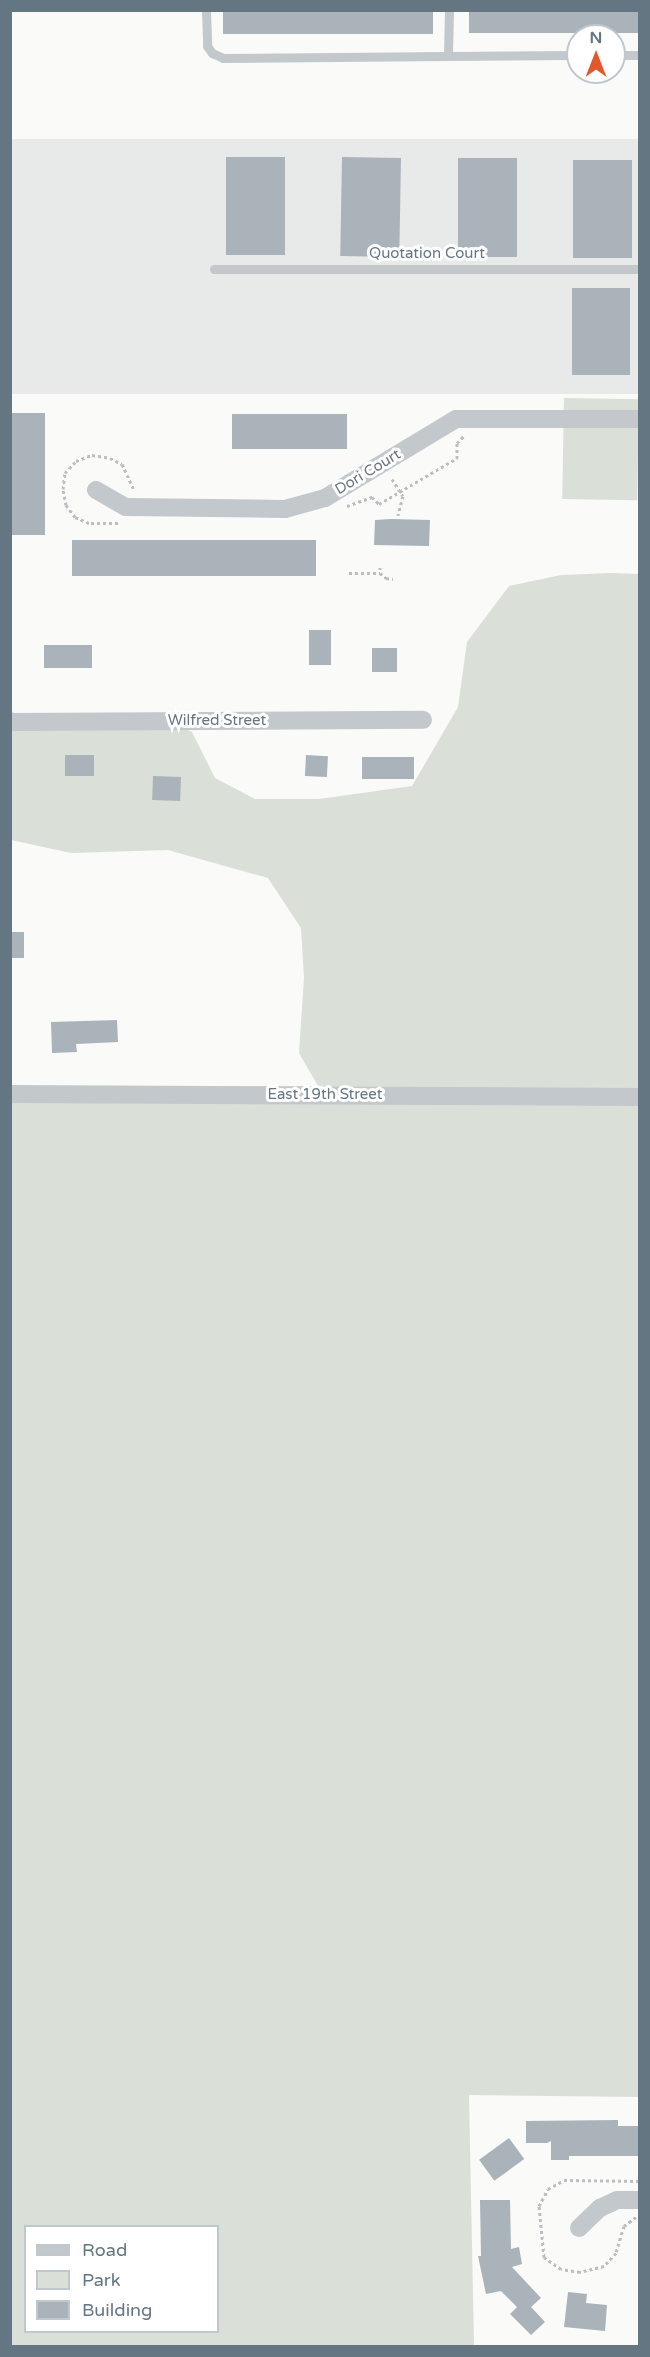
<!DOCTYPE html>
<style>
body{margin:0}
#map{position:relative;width:650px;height:2357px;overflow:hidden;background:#fafaf8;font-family:"Varela Round",sans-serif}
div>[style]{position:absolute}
.built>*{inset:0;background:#e8e9e9;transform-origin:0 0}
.green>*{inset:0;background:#dadfd7;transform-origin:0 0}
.building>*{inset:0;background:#aab3b9;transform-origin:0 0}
.path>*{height:3px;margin-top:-1.5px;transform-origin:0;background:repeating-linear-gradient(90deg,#bbbfc2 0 3px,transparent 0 6px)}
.lane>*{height:9px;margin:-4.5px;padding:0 4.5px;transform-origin:4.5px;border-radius:4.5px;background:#c3c8cc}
.street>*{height:18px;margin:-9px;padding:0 9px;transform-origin:9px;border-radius:9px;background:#c3c8cc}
span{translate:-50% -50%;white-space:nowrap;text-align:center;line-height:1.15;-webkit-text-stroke:6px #fff;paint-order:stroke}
.street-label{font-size:15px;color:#657683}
.frame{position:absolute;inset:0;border:12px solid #657683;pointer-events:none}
.legend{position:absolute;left:24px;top:2225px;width:195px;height:108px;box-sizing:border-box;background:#fff;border:2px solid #c1c8cd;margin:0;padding:8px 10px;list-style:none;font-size:18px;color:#657683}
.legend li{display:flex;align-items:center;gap:12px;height:30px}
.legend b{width:30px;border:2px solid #c1c8cd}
.north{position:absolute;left:566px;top:24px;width:60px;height:60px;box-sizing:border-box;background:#fff;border:2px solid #c1c8cd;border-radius:50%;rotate:0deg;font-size:16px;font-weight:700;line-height:24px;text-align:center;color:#657683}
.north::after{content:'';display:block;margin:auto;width:21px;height:27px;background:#e4572e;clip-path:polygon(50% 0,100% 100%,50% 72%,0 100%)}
</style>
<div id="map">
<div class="built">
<div style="left:11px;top:139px;width:628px;height:255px"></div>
</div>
<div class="green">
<div style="left:564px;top:398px;width:75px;height:101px;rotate:1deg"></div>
<div style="clip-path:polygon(evenodd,611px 573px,639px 574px,639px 2097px,469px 2095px,474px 2346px,11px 2346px,11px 1086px,318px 1086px,299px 1053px,304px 978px,301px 928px,268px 878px,168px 850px,71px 853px,11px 840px,11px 711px,29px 721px,154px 715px,192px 732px,215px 778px,255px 799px,319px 799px,412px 786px,458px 707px,467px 642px,509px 586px,561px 575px,611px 573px,26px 2226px,218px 2226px,218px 2332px,26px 2332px,26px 2226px)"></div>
</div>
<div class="building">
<div style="left:223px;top:10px;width:210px;height:24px"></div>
<div style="left:469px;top:10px;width:170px;height:23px"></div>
<div style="left:226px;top:157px;width:59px;height:98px"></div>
<div style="left:342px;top:157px;width:59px;height:99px;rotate:1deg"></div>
<div style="left:458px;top:158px;width:59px;height:99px"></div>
<div style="left:573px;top:160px;width:59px;height:98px"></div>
<div style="left:572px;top:288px;width:58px;height:87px"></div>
<div style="left:10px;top:413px;width:35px;height:122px"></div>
<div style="left:347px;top:414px;width:35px;height:115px;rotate:90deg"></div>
<div style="clip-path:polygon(391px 519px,430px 520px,429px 546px,374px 545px,375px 520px)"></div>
<div style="left:72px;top:540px;width:244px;height:36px"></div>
<div style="left:331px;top:630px;width:35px;height:22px;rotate:90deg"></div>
<div style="left:44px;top:645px;width:48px;height:23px"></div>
<div style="left:397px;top:648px;width:24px;height:25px;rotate:90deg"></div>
<div style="left:65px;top:755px;width:29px;height:21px"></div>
<div style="left:306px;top:755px;width:22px;height:21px;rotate:3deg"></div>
<div style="left:362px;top:757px;width:52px;height:22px"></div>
<div style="left:153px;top:776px;width:28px;height:24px;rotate:2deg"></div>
<div style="left:10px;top:932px;width:14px;height:26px"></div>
<div style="clip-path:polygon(117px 1020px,118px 1042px,76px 1044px,77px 1052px,52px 1053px,51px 1022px)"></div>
<div style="clip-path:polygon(618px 2120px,618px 2126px,639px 2126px,639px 2156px,569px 2156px,569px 2160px,551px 2160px,551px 2141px,547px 2143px,526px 2143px,526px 2121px)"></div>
<div style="left:509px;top:2138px;width:26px;height:37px;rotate:54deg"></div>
<div style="clip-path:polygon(480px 2200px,510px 2200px,511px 2249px,519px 2247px,522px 2264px,512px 2267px,541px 2298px,531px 2307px,545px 2322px,531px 2335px,510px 2314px,517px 2307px,501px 2291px,486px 2294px,478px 2256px,481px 2256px)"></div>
<div style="clip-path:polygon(568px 2292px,587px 2294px,586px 2303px,607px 2305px,605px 2331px,564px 2327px)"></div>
</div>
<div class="path">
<div style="left:392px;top:479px;width:20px;rotate:57deg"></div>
<div style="left:403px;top:496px;width:20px;rotate:105deg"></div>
<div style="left:347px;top:506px;width:27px;rotate:-20deg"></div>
<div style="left:372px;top:497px;width:10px;rotate:45deg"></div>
<div style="left:379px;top:504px;width:91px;rotate:-30.5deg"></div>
<div style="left:457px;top:458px;width:15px;rotate:-90deg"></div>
<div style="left:457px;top:443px;width:10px;rotate:-45deg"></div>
<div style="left:118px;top:523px;width:29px;rotate:180deg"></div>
<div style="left:89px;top:523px;width:15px;rotate:-157deg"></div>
<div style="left:75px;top:517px;width:15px;rotate:-127deg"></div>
<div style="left:66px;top:505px;width:16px;rotate:-101deg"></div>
<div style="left:63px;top:489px;width:16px;rotate:-83deg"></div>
<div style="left:65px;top:473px;width:16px;rotate:-47deg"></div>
<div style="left:76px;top:461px;width:17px;rotate:-21deg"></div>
<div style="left:92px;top:455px;width:18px;rotate:9deg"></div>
<div style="left:110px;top:458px;width:13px;rotate:27deg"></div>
<div style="left:122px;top:464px;width:29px;rotate:65deg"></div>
<div style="left:380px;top:567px;width:6px;rotate:90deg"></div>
<div style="left:349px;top:573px;width:31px"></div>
<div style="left:380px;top:573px;width:8px;rotate:40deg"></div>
<div style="left:386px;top:578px;width:7px;rotate:8deg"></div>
<div style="left:636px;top:2217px;width:15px;rotate:143deg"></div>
<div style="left:624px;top:2226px;width:28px;rotate:107deg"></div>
<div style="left:616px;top:2253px;width:18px;rotate:133deg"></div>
<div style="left:604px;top:2266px;width:25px;rotate:166deg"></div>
<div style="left:580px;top:2272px;width:19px;rotate:-171deg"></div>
<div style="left:561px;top:2269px;width:21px;rotate:-145deg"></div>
<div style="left:544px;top:2257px;width:51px;rotate:-95.6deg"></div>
<div style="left:539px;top:2206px;width:19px;rotate:-62deg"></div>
<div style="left:548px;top:2189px;width:18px;rotate:-29deg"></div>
<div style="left:564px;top:2180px;width:76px;rotate:0.8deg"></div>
</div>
<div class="lane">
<div style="left:206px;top:10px;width:36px;rotate:88deg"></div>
<div style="left:207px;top:46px;width:9px;rotate:54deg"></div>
<div style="left:212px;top:53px;width:12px;rotate:24deg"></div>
<div style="left:223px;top:58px;width:225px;rotate:-0.5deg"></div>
<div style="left:448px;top:56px;width:46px;rotate:-88.8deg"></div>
<div style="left:614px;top:55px;width:26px"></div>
<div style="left:448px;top:56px;width:130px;rotate:-0.4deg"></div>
<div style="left:214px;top:269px;width:426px"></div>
</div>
<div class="street">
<div style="left:96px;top:490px;width:34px;rotate:30deg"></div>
<div style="left:126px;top:507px;width:159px;rotate:0.7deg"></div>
<div style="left:285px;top:509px;width:41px;rotate:-15.4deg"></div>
<div style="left:325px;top:498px;width:153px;rotate:-31.1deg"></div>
<div style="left:456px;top:419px;width:184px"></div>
<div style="left:10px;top:722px;width:413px;rotate:-0.3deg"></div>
<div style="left:10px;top:1094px;width:630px;rotate:0.27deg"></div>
<div style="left:579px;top:2228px;width:29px;rotate:-44deg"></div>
<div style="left:600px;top:2208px;width:19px;rotate:-25deg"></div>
<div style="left:617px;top:2200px;width:23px"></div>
</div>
<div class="street-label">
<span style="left:427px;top:254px">Quotation Court</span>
<span style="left:368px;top:472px;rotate:-31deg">Dori Court</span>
<span style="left:217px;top:721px">Wilfred Street</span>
<span style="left:325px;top:1095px">East 19th Street</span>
</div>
<div class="frame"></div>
<ul class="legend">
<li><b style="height:8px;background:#c3c8cc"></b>Road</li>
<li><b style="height:16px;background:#dadfd7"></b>Park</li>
<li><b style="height:16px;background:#aab3b9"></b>Building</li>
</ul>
<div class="north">N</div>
</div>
